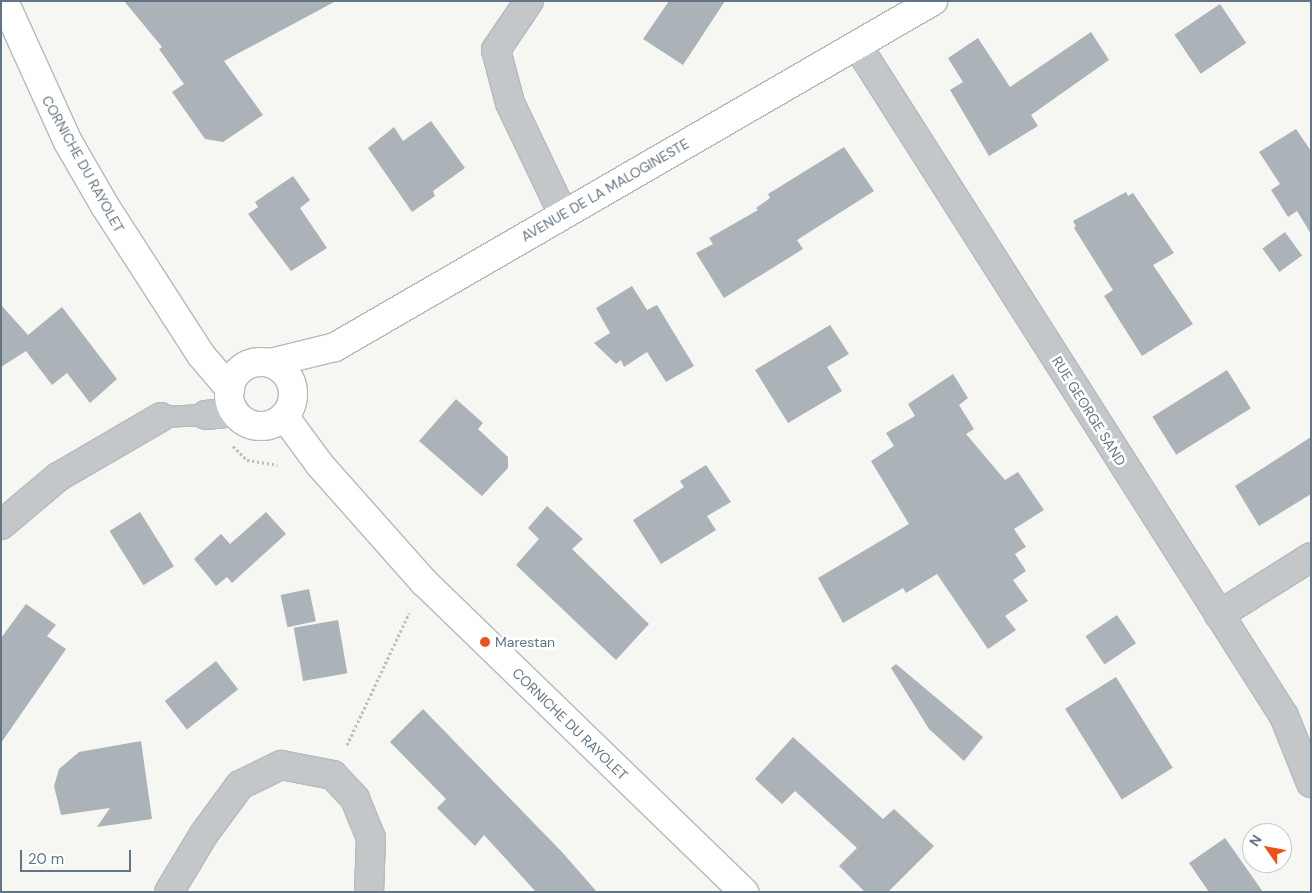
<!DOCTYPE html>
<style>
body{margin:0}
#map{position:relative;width:1312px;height:893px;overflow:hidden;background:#f6f6f2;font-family:"DM Sans",sans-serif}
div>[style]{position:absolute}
.building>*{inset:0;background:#abb3b9;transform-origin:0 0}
.path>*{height:3px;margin-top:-1.5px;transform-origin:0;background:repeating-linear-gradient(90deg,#bcbfc1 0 2.5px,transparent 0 5px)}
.roads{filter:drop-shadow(1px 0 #b5babf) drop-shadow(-1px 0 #b5babf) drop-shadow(0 1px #b5babf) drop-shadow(0 -1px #b5babf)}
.lane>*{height:20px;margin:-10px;padding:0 10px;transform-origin:10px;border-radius:10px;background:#c3c7ca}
.street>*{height:28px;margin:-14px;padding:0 14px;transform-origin:14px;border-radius:14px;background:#c3c7ca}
.secondary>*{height:28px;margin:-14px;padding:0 14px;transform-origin:14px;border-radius:14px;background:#fff}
.secondary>.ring{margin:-14px;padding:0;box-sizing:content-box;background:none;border:28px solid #fff;border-radius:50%}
.dots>*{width:14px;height:14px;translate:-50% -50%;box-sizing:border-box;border:2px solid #fff;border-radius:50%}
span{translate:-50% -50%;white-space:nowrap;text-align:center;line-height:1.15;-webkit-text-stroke:5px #fff;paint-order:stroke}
.street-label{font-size:14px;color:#637585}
.poi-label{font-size:14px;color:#637585}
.left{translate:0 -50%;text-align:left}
.frame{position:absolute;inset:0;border:2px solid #637585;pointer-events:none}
.north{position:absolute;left:1242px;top:823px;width:50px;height:50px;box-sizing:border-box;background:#fff;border:1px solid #c1c8ce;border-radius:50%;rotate:303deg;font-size:14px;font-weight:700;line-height:20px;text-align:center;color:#637585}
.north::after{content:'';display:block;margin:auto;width:18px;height:22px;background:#ec531c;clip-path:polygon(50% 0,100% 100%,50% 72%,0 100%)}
.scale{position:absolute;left:20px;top:850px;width:111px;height:22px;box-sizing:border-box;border:2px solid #637585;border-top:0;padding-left:6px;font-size:15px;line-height:18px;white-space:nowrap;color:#637585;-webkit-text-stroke:4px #fff;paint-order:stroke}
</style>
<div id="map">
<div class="building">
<div style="clip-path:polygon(124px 1px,336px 1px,224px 61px,263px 115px,223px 142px,205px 139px,172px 92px,184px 84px,159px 49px,162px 47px)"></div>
<div style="clip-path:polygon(669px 1px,725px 1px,683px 65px,643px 39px)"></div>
<div style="left:1220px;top:4px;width:47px;height:55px;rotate:56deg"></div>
<div style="clip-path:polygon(1091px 32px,1109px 60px,1031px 115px,1038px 126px,989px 156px,950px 90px,963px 82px,948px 58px,978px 38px,1010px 87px)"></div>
<div style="clip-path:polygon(431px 121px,465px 168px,433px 191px,435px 196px,412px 212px,368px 148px,394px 127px,403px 141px)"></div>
<div style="clip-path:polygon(1296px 129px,1311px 151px,1311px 234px,1297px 211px,1288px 217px,1271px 190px,1280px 184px,1259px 152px)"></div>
<div style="clip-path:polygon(844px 147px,874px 191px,797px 240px,803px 249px,724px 298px,696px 253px,713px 244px,709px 238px,758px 210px,756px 208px,770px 198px,768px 194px)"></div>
<div style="clip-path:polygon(293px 176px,310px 200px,300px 208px,327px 248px,291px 271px,248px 214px,258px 207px,255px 202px)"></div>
<div style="clip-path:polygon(1126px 192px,1128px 196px,1133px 193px,1174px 253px,1153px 265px,1193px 324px,1142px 356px,1104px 296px,1113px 290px,1074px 228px,1076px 226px,1073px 221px)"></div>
<div style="left:1285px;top:232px;width:29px;height:28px;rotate:54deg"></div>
<div style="clip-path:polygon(632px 286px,647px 310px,657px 305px,694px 366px,666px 382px,647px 352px,624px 367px,621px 360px,616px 364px,594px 343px,610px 333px,596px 308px)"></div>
<div style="clip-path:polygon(1px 305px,28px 335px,62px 307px,117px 379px,90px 403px,67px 373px,52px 385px,26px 351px,1px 367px)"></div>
<div style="clip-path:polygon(830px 325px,849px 354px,827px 367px,842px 391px,788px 423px,755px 370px)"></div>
<div style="left:1227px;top:370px;width:45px;height:88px;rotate:58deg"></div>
<div style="clip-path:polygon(953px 374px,968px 398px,959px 405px,974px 429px,966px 434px,1005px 480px,1018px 472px,1044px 510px,1014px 529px,1026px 547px,1015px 554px,1026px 571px,1013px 580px,1028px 601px,1005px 616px,1016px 630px,988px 649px,937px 574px,906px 593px,903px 588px,843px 623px,818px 578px,909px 524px,871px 461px,894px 446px,886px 433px,915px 416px,908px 404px)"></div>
<div style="clip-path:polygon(456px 399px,483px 423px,478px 429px,508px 457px,508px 468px,482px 496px,419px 441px)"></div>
<div style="clip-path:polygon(1311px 437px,1311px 494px,1259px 526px,1235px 486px)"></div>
<div style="clip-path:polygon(706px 465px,731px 502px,707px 516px,716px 530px,661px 564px,633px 520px,684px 487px,680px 481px)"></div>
<div style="clip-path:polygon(547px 506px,583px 539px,572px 549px,649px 624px,616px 660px,516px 565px,539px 539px,528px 528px)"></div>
<div style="left:140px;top:512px;width:64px;height:36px;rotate:58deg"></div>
<div style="clip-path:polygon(266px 512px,286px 534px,232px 583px,227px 577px,216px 586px,194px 559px,221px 534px,230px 544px)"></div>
<div style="left:309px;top:589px;width:33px;height:29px;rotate:78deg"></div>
<div style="clip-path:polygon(26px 604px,56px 625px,47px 636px,66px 649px,1px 743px,1px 638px)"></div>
<div style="left:1117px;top:615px;width:34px;height:38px;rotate:56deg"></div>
<div style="left:338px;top:620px;width:54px;height:45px;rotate:80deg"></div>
<div style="left:216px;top:661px;width:36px;height:65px;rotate:52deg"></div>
<div style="clip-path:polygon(896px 664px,983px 737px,964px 761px,929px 729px,891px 668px)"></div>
<div style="left:1116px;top:677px;width:107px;height:60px;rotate:58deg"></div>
<div style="clip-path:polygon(423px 709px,562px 852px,597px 892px,536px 892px,484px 835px,475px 846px,437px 808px,446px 799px,390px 742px)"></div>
<div style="clip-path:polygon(793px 737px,883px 819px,894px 809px,934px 846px,888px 892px,865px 892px,839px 866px,857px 848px,795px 791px,782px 804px,755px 779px)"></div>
<div style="clip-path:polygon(141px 741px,152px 819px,97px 827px,110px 808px,61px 815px,54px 786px,59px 769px,79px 752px)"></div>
<div style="clip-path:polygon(1225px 838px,1235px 852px,1263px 892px,1209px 892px,1189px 863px)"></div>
</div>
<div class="path">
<div style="left:233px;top:446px;width:20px;rotate:45deg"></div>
<div style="left:247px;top:460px;width:31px;rotate:9deg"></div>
<div style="left:347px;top:745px;width:146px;rotate:-64.8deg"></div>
</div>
<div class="roads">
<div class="lane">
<div style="left:161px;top:417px;width:45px;rotate:-2.5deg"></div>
</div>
<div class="street">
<div style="left:529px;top:1px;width:59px;rotate:124deg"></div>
<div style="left:496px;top:50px;width:55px;rotate:75.2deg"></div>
<div style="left:510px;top:103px;width:123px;rotate:64.5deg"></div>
<div style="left:857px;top:45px;width:795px;rotate:57.53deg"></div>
<div style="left:1284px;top:716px;width:72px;rotate:68.1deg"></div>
<div style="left:206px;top:415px;width:29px;rotate:-6deg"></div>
<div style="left:1px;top:525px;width:75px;rotate:-40.1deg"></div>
<div style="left:58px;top:477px;width:119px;rotate:-30.2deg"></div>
<div style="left:1219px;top:615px;width:109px;rotate:-32.2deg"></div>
<div style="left:169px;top:892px;width:68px;rotate:-58.9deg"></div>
<div style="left:204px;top:834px;width:61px;rotate:-53.7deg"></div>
<div style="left:240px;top:785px;width:46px;rotate:-26deg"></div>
<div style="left:281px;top:765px;width:53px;rotate:10.9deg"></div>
<div style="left:333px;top:775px;width:33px;rotate:47deg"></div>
<div style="left:355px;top:799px;width:42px;rotate:67.7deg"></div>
<div style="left:371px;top:838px;width:54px;rotate:92.1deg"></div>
</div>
<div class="secondary">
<div style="left:4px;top:1px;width:155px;rotate:65.6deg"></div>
<div style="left:68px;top:142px;width:74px;rotate:60deg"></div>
<div style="left:105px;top:206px;width:177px;rotate:57.2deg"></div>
<div style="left:201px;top:355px;width:45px;rotate:49.5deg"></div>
<div class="ring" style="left:229px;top:362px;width:36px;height:36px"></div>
<div style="left:270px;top:363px;width:67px;rotate:-13.8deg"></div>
<div style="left:335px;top:347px;width:691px;rotate:-30.05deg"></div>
<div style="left:284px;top:416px;width:61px;rotate:53.7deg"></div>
<div style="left:320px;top:465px;width:157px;rotate:48.4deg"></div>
<div style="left:424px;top:582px;width:446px;rotate:44.1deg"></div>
</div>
</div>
<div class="dots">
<div style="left:485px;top:642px;background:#ec531c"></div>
</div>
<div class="street-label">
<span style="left:83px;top:164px;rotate:61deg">CORNICHE DU RAYOLET</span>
<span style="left:605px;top:190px;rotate:-30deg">AVENUE DE LA MALOGINESTE</span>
<span style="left:1089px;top:411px;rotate:58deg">RUE GEORGE SAND</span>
<span style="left:570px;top:724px;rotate:44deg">CORNICHE DU RAYOLET</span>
</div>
<div class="poi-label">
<span class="left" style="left:495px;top:642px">Marestan</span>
</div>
<div class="frame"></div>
<div class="north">N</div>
<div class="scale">20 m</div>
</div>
